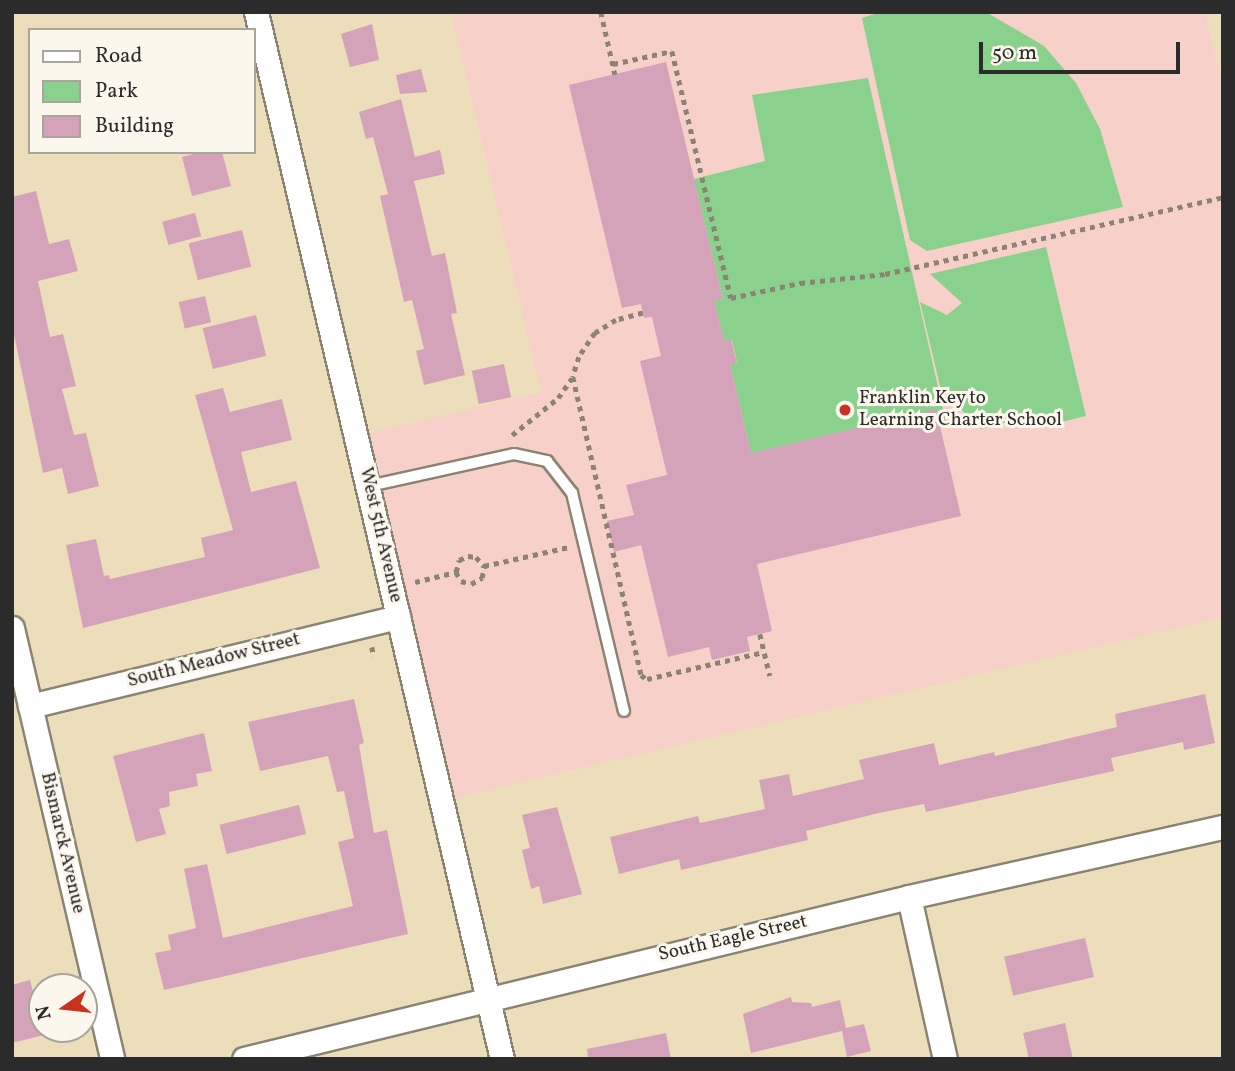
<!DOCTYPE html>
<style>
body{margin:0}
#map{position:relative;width:1235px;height:1071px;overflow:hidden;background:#ecdeba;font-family:Vollkorn,serif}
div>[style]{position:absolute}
.built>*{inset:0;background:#f7d0c9}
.green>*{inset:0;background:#89d18c}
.building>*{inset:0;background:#d5a3b9;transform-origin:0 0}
.path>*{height:4.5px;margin-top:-2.25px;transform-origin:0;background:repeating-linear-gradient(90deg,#8c8472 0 5px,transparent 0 10px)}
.roads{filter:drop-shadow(2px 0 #8c8472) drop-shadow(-2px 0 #8c8472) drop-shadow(0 2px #8c8472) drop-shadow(0 -2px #8c8472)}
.service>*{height:10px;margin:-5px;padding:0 5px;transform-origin:5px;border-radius:5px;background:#fff}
.minor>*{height:23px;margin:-11.5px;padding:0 11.5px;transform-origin:11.5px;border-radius:11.5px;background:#fff}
.dots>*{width:19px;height:19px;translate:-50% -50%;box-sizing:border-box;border:4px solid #fbf7ec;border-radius:50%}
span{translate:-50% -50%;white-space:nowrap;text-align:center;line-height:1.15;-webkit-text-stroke:6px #fbf7ec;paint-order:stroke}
.poi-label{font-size:19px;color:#2b2b2b}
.left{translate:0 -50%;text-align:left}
.street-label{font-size:19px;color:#2b2b2b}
.frame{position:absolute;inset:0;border:14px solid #2b2b2b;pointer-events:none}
.legend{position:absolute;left:28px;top:28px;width:228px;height:126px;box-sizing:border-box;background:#fbf7ec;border:2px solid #a8a59f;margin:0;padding:9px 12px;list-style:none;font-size:21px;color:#2b2b2b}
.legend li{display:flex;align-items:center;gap:14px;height:35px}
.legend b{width:35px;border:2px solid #a8a59f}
.north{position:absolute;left:28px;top:973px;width:70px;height:70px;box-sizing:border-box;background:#fbf7ec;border:2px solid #a8a59f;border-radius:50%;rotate:256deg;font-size:19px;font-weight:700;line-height:28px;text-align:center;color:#2b2b2b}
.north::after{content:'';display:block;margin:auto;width:24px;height:32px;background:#c8321e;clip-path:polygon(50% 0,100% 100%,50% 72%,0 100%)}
.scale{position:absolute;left:979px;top:42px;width:201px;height:32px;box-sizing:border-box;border:4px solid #2b2b2b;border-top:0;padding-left:9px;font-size:21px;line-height:24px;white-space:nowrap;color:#2b2b2b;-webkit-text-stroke:5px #fbf7ec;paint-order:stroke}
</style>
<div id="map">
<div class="built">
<div style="clip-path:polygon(451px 12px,1205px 12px,1223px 87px,1223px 617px,442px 801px,357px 436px,541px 392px)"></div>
</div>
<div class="green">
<div style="clip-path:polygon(881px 12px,986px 12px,1044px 46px,1076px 83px,1100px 129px,1123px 207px,927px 251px,910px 240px,862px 18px)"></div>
<div style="clip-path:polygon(868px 78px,946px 422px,751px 453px,730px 364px,737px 362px,732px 340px,724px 341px,714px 301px,723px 299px,694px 179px,765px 161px,752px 95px)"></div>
<div style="clip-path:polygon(1046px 247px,1086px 416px,1037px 428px,1034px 415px,981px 429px,941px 390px,920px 302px,947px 315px,962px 303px,930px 274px)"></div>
</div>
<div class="building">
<div style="clip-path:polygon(372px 24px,379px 60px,350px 67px,341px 34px)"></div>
<div style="clip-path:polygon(666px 62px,723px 299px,714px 301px,724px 341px,731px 339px,737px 363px,730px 364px,751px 453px,936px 409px,961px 516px,757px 564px,772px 631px,747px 637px,750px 651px,712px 660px,709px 647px,668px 657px,641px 545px,614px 552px,607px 521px,634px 515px,626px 485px,667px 475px,640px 361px,661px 356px,652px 317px,644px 318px,641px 304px,622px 308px,569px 85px)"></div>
<div style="clip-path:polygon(421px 69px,427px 92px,400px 94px,396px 75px)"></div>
<div style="clip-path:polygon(401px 99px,415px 157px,440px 150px,445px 174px,414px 181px,432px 256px,445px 253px,457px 313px,451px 314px,465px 375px,424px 385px,416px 351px,424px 349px,412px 300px,404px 302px,380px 196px,388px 194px,373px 137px,366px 139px,359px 112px)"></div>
<div style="clip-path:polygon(201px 152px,222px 152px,231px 186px,192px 196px,182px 157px)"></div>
<div style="clip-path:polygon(36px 191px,49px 244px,69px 239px,78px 271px,38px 281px,50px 337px,63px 334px,76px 386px,62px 389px,74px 435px,86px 433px,99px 486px,68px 494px,62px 468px,43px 473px,12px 325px,12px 197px)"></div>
<div style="left:195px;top:213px;width:24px;height:34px;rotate:75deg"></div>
<div style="left:242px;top:230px;width:38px;height:55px;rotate:76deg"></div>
<div style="left:205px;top:296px;width:27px;height:27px;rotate:77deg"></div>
<div style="left:256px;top:315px;width:42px;height:55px;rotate:76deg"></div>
<div style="left:504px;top:364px;width:34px;height:33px;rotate:78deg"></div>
<div style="clip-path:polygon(223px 388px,230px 412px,282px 399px,292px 440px,241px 452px,251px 492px,296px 481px,320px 568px,83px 628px,66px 545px,96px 539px,104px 576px,109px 575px,110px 579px,205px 557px,201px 538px,233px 530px,195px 395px)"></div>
<div style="clip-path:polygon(1205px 694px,1215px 743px,1184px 750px,1183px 742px,1111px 758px,1114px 771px,926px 812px,924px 804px,879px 813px,806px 831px,808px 840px,681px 870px,679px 859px,619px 874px,610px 837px,698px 816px,700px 823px,765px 809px,759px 780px,789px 774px,793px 796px,864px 779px,859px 760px,934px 743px,939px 765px,994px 752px,995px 756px,1117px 727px,1115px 714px)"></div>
<div style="clip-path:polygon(354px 699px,364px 743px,359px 745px,374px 833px,387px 830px,408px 934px,164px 990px,155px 953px,171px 950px,168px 935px,196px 928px,184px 869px,207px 864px,223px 938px,353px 906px,338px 842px,354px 838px,344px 791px,337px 792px,328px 756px,260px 771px,248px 722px)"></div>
<div style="clip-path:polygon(204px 733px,212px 771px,196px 774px,198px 786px,169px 792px,170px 806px,159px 809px,166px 834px,136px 842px,113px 756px)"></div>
<div style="left:299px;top:805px;width:30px;height:82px;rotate:76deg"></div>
<div style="clip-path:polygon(557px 807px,582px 894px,543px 904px,539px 886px,531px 889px,522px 850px,530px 848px,522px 815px)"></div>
<div style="left:1085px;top:938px;width:40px;height:83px;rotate:77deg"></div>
<div style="clip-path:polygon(30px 980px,44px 1035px,12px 1043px,12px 985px)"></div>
<div style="clip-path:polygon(791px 997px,792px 1002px,811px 1003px,812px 1007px,840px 1000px,846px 1028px,864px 1024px,871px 1051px,847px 1057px,842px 1031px,751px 1053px,743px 1014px)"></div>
<div style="clip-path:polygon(1065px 1023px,1073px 1059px,1029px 1059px,1023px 1033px)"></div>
<div style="clip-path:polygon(666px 1033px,671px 1059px,588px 1059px,587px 1049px)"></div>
</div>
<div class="path">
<div style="left:601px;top:12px;width:64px;rotate:77.3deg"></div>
<div style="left:613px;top:64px;width:60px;rotate:-12.4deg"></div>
<div style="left:672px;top:51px;width:254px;rotate:76.6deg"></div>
<div style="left:731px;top:298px;width:71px;rotate:-12.3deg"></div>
<div style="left:800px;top:283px;width:85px;rotate:-6deg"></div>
<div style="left:885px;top:274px;width:347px;rotate:-12.8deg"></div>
<div style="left:643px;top:313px;width:28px;rotate:165deg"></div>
<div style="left:616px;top:320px;width:25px;rotate:148deg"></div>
<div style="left:595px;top:333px;width:29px;rotate:124deg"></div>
<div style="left:579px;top:357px;width:21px;rotate:107deg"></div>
<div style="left:573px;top:377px;width:306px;rotate:77.1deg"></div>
<div style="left:641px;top:675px;width:7px;rotate:34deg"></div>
<div style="left:647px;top:679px;width:120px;rotate:-13deg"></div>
<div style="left:512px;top:435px;width:59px;rotate:-38.8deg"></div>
<div style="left:558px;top:398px;width:24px;rotate:-55deg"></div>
<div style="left:456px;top:572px;width:10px;rotate:61deg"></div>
<div style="left:461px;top:581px;width:10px;rotate:17deg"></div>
<div style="left:471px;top:584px;width:13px;rotate:-29deg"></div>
<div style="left:482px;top:578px;width:12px;rotate:-81deg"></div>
<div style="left:415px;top:582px;width:42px;rotate:-13.7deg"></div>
<div style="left:456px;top:572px;width:12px;rotate:-76deg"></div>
<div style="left:459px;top:560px;width:10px;rotate:-24deg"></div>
<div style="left:468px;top:556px;width:8px;rotate:7deg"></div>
<div style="left:476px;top:557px;width:12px;rotate:48deg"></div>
<div style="left:484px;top:566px;width:87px;rotate:-12.6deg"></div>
<div style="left:760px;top:634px;width:43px;rotate:76.6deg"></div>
<div style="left:372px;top:647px;width:10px;rotate:79deg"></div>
</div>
<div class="roads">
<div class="service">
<div style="left:369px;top:486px;width:148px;rotate:-12.4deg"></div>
<div style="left:514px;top:454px;width:34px;rotate:12deg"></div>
<div style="left:547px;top:461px;width:41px;rotate:52deg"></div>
<div style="left:572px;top:493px;width:224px;rotate:76.6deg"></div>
</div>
<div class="minor">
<div style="left:256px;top:12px;width:1076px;rotate:76.78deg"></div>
<div style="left:12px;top:628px;width:442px;rotate:76.9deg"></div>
<div style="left:30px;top:706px;width:379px;rotate:-13.6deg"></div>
<div style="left:909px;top:897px;width:166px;rotate:77.5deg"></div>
<div style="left:244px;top:1059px;width:684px;rotate:-13.69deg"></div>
<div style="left:909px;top:897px;width:322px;rotate:-12.6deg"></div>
</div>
</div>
<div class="dots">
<div style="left:845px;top:410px;background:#c8321e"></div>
</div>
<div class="poi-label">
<span class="left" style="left:859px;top:410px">Franklin Key to<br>Learning Charter School</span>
</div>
<div class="street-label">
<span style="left:380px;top:535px;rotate:77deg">West 5th Avenue</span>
<span style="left:214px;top:661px;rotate:-14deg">South Meadow Street</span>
<span style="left:62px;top:843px;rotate:77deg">Bismarck Avenue</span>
<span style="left:733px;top:939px;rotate:-13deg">South Eagle Street</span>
</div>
<div class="frame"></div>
<ul class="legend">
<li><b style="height:9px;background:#fff"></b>Road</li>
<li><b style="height:19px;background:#89d18c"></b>Park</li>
<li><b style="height:19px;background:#d5a3b9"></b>Building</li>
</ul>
<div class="north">N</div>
<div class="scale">50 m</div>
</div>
